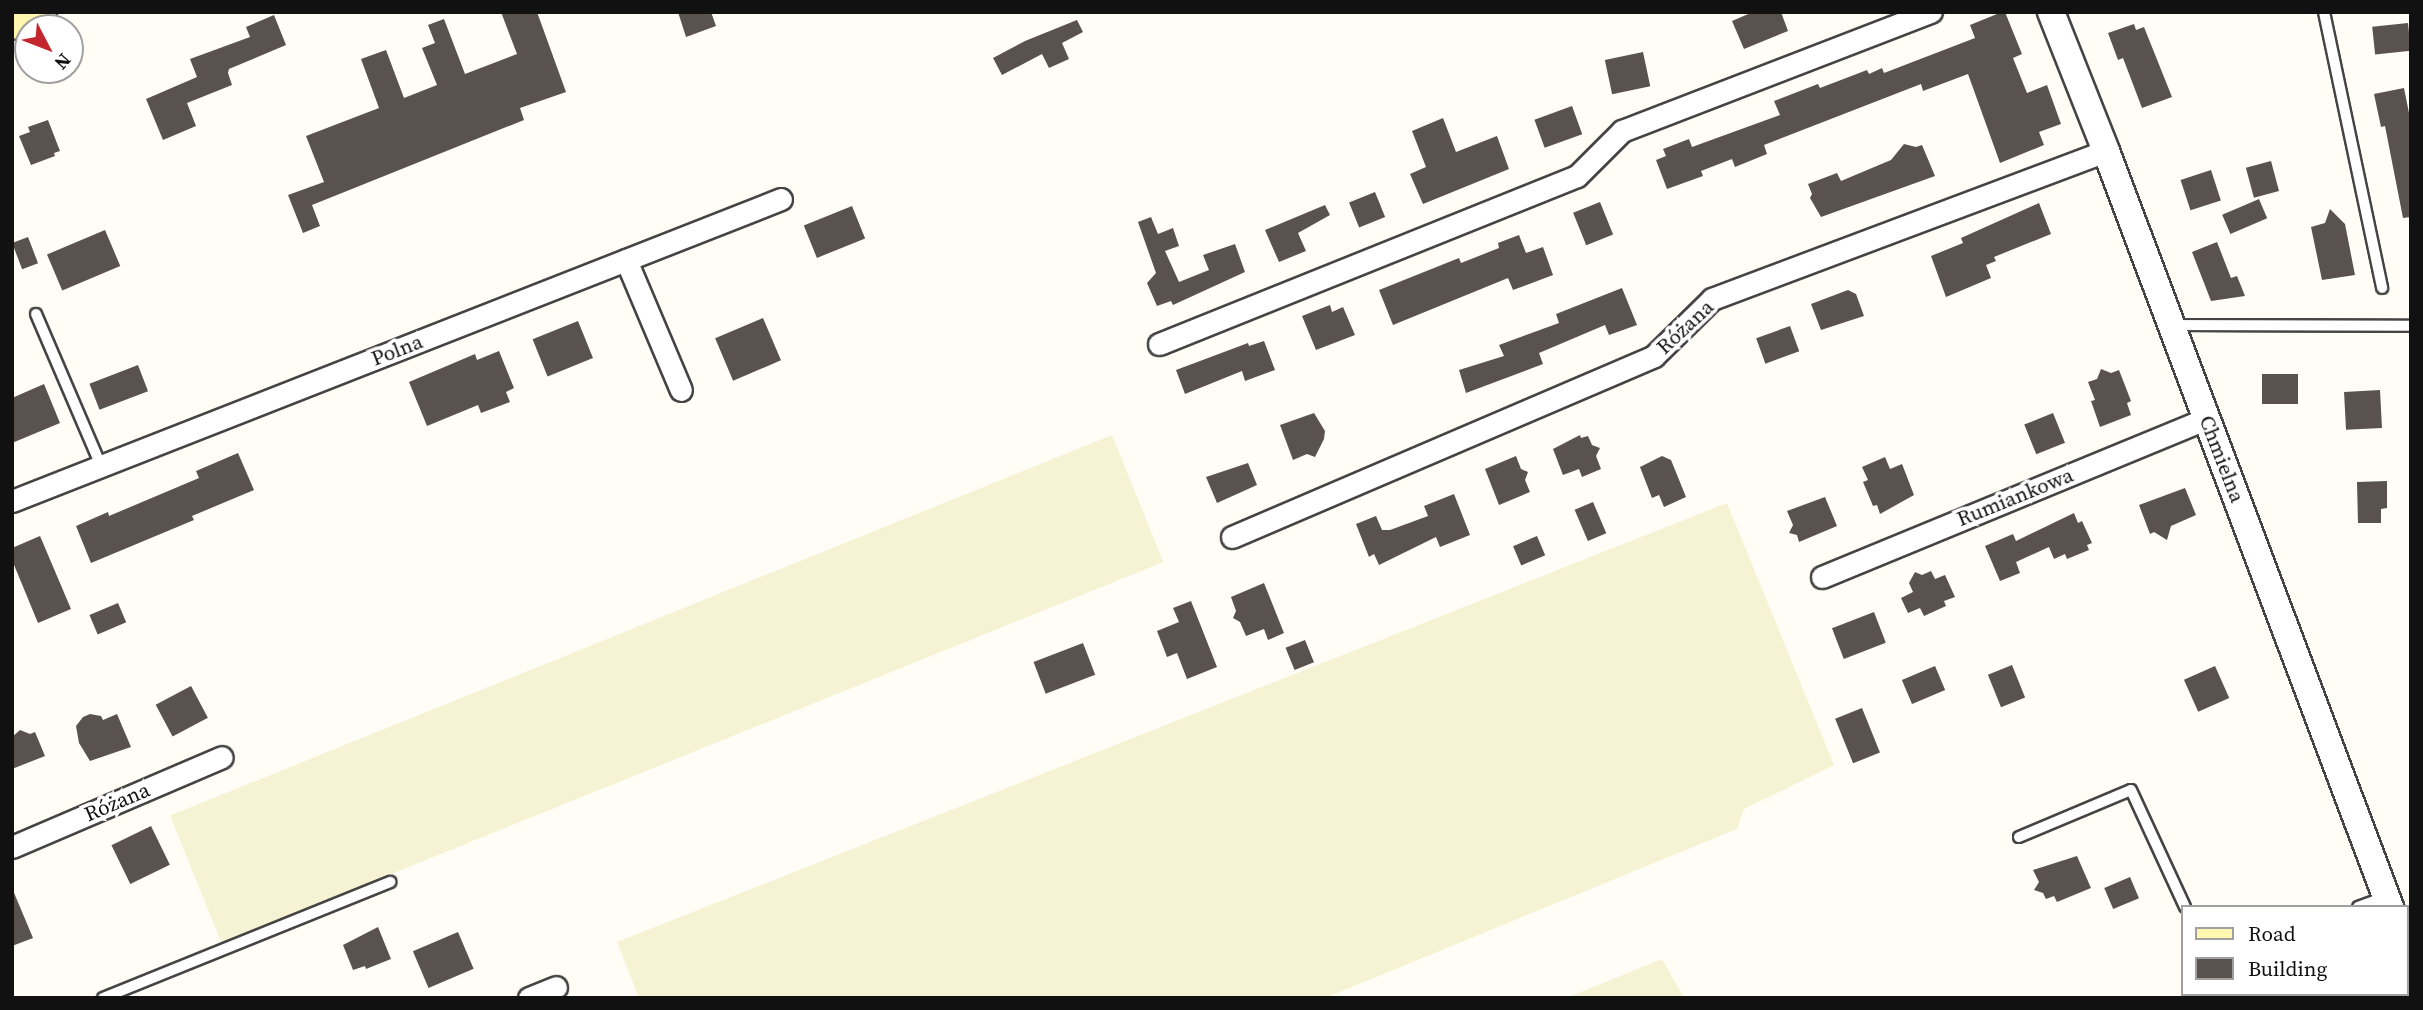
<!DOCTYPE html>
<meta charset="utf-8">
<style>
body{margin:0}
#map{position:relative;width:2423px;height:1010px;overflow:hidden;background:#fffdf5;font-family:"Source Serif 4",serif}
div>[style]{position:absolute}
.farmland>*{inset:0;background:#f6f3d4;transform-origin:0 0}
.building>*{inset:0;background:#5a524d;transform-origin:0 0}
.roads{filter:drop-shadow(2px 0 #444) drop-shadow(-2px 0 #444) drop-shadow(0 2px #444) drop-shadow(0 -2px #444)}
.service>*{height:10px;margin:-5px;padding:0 5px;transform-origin:5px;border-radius:5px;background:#fff}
.minor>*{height:21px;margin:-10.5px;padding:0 10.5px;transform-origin:10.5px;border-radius:10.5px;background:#fff}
.tertiary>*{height:26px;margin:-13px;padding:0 13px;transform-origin:13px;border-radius:13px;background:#fff}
.secondary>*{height:30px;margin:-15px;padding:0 15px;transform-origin:15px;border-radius:15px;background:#fff6b0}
span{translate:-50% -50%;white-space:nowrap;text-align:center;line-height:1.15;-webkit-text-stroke:7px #fff;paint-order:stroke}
.street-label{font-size:21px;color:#111}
.frame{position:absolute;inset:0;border:14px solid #111;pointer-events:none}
.legend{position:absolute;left:2181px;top:905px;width:228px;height:91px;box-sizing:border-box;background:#fff;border:2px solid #a0a0a0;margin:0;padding:9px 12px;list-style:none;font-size:21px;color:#111}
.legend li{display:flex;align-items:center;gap:14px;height:35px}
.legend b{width:35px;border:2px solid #a0a0a0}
.north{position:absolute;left:14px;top:14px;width:70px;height:70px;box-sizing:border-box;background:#fff;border:2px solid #a0a0a0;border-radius:50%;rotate:132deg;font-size:19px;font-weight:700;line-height:28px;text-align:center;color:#111}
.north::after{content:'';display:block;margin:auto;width:24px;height:32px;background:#c4262e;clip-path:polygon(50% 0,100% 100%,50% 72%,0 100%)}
</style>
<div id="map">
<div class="farmland">
<div style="left:1112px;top:435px;width:137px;height:1016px;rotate:68deg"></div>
<div style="clip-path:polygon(1727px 503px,1834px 765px,1744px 809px,1737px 829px,1325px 998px,639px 998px,617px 942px)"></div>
<div style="clip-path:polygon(1662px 959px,1684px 998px,1566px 998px)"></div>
<div style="left:2211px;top:994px;width:166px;height:10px"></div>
</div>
<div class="building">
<div style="clip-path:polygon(501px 12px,537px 12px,566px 92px,520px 108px,524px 120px,312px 205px,320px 226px,303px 233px,288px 195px,324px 182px,306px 136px,379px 108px,361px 59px,386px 50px,404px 98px,437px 85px,422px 48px,435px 43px,428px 25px,444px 19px,465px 74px,517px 54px)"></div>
<div style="clip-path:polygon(678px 12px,711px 12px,716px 26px,686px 37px)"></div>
<div style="clip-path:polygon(1753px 12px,1781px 12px,1788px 31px,1744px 49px,1732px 21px)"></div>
<div style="clip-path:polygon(2002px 12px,2005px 12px,2022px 54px,2013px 58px,2027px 93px,2047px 85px,2061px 124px,2039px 132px,2044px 145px,2000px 163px,1968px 74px,1923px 91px,1921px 84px,1764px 145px,1767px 154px,1735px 167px,1732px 159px,1701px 171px,1703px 176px,1667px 189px,1656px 160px,1666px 156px,1663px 149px,1689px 139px,1692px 147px,1780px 115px,1774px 101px,1818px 84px,1820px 88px,1867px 70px,1869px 74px,1882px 68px,1884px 73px,1975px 38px,1970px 25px)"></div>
<div style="clip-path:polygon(274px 15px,286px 45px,229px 69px,228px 73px,232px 85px,187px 103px,196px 126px,163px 140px,146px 99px,197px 77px,190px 59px,250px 37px,246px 27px)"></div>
<div style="clip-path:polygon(1077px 20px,1083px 32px,1062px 43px,1069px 59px,1049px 68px,1042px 54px,1002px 75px,993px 58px,1025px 41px)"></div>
<div style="left:2408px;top:23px;width:28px;height:36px;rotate:84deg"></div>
<div style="clip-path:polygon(2134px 24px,2136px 30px,2144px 27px,2172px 97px,2142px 108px,2123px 58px,2118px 60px,2108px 33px)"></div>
<div style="left:1643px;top:52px;width:35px;height:39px;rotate:78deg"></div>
<div style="clip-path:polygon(2404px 88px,2411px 123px,2411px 217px,2403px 218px,2385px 126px,2381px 127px,2374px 94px)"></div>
<div style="left:1572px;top:106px;width:30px;height:40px;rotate:70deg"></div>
<div style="clip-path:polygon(1443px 118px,1456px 152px,1497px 136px,1509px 169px,1423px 204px,1410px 174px,1426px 167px,1412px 131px)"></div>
<div style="clip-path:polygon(48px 120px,60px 151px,54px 153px,55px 156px,31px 165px,19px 136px,30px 132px,28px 127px)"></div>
<div style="clip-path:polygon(1904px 144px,1916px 147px,1922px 145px,1935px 176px,1821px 217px,1810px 198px,1812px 194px,1808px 184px,1837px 173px,1841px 181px,1891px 160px)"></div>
<div style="left:2271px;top:161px;width:31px;height:26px;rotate:75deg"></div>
<div style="left:2211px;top:170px;width:32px;height:32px;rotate:72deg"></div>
<div style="left:1375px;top:192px;width:27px;height:28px;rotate:68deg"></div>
<div style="left:2259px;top:199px;width:21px;height:40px;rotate:67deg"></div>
<div style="left:1600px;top:202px;width:35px;height:29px;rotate:68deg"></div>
<div style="clip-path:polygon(2039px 203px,2051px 234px,1994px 257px,1996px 261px,1986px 265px,1991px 278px,1946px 297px,1931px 256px,1963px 243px,1961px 238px)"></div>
<div style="clip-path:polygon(1325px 205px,1330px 215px,1298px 233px,1306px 251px,1279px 262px,1265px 230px)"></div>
<div style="left:852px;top:206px;width:35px;height:52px;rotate:68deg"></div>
<div style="clip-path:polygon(2330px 209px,2345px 224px,2355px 275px,2322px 280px,2311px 227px,2325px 223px)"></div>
<div style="clip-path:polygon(1151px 217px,1158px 234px,1173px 228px,1179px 246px,1165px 251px,1179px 282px,1209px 270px,1203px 255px,1235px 244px,1245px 272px,1173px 305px,1171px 301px,1157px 306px,1147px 283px,1156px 273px,1138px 222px)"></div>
<div style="left:105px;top:230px;width:39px;height:63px;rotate:67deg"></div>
<div style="clip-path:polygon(1519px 235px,1526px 253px,1543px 247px,1553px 275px,1513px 290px,1508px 278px,1393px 325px,1379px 290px,1459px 258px,1461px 263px,1499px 248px,1498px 243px)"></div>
<div style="left:28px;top:237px;width:28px;height:17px;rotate:69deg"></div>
<div style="clip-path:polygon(2217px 242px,2231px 278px,2237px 276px,2245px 296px,2211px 301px,2192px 252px)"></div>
<div style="clip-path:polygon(1622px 288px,1637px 325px,1609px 335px,1605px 325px,1539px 353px,1543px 364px,1466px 393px,1459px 370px,1504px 356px,1499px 345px,1559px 323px,1556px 314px)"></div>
<div style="clip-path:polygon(1848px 290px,1856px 294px,1864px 316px,1821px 330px,1811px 304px)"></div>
<div style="clip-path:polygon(1330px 305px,1332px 312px,1343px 307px,1355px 335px,1316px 350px,1302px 316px)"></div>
<div style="left:763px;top:318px;width:46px;height:52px;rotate:67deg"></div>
<div style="left:578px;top:321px;width:40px;height:49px;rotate:68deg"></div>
<div style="left:1790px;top:326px;width:27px;height:36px;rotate:70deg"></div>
<div style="clip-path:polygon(1264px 341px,1275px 370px,1245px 381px,1242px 371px,1185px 394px,1176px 370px,1248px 343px,1249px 346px)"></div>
<div style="clip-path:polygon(499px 351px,514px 388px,506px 392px,510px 402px,481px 413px,478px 405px,427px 426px,409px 382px,475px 354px,477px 360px)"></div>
<div style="left:138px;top:365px;width:28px;height:52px;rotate:69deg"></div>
<div style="clip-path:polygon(2101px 369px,2111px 373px,2119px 370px,2131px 401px,2127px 403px,2131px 415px,2100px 427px,2091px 401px,2095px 400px,2088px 382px,2097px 379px)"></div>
<div style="left:2262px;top:374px;width:36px;height:30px"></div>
<div style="clip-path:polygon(44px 384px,60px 423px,12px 443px,12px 398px)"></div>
<div style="left:2380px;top:390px;width:38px;height:36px;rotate:87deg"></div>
<div style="clip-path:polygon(1314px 413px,1325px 431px,1324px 439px,1315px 457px,1307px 454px,1293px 460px,1280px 425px)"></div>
<div style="left:2053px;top:413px;width:32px;height:31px;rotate:68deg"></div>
<div style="clip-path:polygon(1580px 435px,1581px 438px,1588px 436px,1592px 445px,1600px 448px,1596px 456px,1601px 469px,1582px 477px,1579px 469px,1563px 475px,1553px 449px)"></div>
<div style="clip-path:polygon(238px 453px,254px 490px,192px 516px,194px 520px,91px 563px,76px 526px,108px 512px,109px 516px,199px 478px,196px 471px)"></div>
<div style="clip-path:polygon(1516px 456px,1521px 469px,1528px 472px,1525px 480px,1530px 492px,1499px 505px,1485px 469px)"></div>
<div style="clip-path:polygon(1662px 456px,1671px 460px,1686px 497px,1664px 507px,1659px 495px,1652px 498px,1640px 467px)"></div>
<div style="clip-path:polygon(1885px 457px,1890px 469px,1902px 464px,1914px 495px,1880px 514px,1877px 505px,1873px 506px,1863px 482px,1868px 480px,1862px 467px)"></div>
<div style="clip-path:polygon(1248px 463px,1257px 485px,1217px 503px,1206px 477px)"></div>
<div style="clip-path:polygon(2387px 481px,2387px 508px,2381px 509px,2381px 523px,2358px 523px,2357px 482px)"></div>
<div style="clip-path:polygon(2185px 488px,2196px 515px,2171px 526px,2167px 540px,2154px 532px,2150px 534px,2139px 505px)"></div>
<div style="clip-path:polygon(1454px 494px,1470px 535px,1440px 547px,1436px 537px,1379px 565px,1374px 554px,1369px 557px,1356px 524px,1376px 516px,1382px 530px,1390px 530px,1428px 516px,1424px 506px)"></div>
<div style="clip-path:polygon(1825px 497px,1837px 526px,1799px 542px,1797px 535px,1789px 533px,1793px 525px,1787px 511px)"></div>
<div style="left:1593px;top:502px;width:34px;height:20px;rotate:67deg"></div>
<div style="clip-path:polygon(2074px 513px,2078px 523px,2082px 521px,2092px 543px,2087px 545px,2089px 550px,2067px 559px,2065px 554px,2054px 559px,2049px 547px,2016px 562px,2020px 573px,2000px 581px,1985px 546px,2013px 534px,2016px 541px)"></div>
<div style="clip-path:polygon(40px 536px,71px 609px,38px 623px,12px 560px,12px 548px)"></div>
<div style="left:1537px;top:536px;width:21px;height:26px;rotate:67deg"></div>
<div style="clip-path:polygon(1931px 571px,1935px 579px,1945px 575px,1955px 597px,1944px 601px,1946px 606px,1924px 616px,1920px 608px,1908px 613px,1901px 598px,1913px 592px,1909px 583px,1915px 572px,1922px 575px)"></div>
<div style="clip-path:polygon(1264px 583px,1284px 633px,1268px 640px,1264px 629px,1246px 636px,1240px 622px,1233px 618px,1236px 611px,1231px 597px)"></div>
<div style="clip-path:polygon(1191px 601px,1217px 667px,1187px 679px,1177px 653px,1167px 657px,1157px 631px,1179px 622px,1173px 608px)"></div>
<div style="left:118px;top:603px;width:21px;height:31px;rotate:67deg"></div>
<div style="left:1874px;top:612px;width:33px;height:45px;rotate:69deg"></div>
<div style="left:1305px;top:640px;width:24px;height:21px;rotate:68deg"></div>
<div style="left:1083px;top:643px;width:34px;height:53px;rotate:69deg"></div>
<div style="left:2012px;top:665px;width:35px;height:26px;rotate:68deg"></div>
<div style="left:1935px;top:666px;width:26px;height:36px;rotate:67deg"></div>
<div style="left:2215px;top:666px;width:35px;height:34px;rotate:66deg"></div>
<div style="left:191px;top:686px;width:36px;height:40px;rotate:62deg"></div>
<div style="left:1862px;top:708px;width:48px;height:29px;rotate:68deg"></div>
<div style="clip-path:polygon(90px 714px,101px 716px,103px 720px,117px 714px,131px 747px,90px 761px,79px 743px,76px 726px,83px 717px)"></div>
<div style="clip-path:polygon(20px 730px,30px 734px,35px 732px,45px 756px,12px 769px,12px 737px)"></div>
<div style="left:151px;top:826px;width:43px;height:44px;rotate:64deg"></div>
<div style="clip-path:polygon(2077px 856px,2091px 888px,2057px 902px,2054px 896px,2046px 899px,2043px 893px,2034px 890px,2039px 882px,2033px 870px)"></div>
<div style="left:2130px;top:877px;width:23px;height:28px;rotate:67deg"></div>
<div style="clip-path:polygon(12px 888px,33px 938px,12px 946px)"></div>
<div style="clip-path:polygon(378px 927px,391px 959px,366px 969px,365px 966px,353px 970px,343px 945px)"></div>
<div style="left:458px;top:932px;width:40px;height:49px;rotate:67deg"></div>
</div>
<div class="roads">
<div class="service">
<div style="left:2324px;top:12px;width:282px;rotate:78.1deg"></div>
<div style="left:36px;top:314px;width:165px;rotate:66.8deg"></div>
<div style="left:2172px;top:325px;width:239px;rotate:0.2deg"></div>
<div style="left:2019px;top:837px;width:121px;rotate:-22.8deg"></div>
<div style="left:2131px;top:790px;width:129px;rotate:65.2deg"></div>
<div style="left:2358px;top:907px;width:30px;rotate:-20deg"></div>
<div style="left:103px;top:998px;width:310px;rotate:-22deg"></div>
</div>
<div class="minor">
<div style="left:626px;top:260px;width:141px;rotate:67.1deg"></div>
<div style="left:1159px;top:344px;width:450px;rotate:-21.9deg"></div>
<div style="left:1577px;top:176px;width:64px;rotate:-45deg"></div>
<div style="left:1622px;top:131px;width:331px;rotate:-21.1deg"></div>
<div style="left:12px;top:501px;width:826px;rotate:-21.44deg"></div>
<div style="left:1232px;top:537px;width:459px;rotate:-23.2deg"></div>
<div style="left:1654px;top:356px;width:81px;rotate:-44.5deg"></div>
<div style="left:1712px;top:299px;width:421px;rotate:-20.6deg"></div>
<div style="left:1822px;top:577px;width:417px;rotate:-22.4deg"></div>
<div style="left:12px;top:847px;width:228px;rotate:-23.2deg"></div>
<div style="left:529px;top:998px;width:29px;rotate:-22deg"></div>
</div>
<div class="tertiary">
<div style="left:2051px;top:12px;width:149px;rotate:68.4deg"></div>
<div style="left:2106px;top:151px;width:808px;rotate:69.41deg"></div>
<div style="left:2407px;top:950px;width:10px;rotate:66deg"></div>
</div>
<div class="secondary">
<div style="left:12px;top:24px;width:31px;rotate:-22deg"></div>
</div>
</div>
<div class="street-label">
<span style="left:1685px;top:327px;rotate:-43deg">Różana</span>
<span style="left:397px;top:350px;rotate:-21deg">Polna</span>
<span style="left:2222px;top:459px;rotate:69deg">Chmielna</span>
<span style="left:2015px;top:497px;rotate:-22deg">Rumiankowa</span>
<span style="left:117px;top:802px;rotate:-23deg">Różana</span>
</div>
<div class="frame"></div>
<ul class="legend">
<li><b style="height:9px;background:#fff6b0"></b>Road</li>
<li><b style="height:19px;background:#5a524d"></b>Building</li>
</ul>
<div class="north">N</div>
</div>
